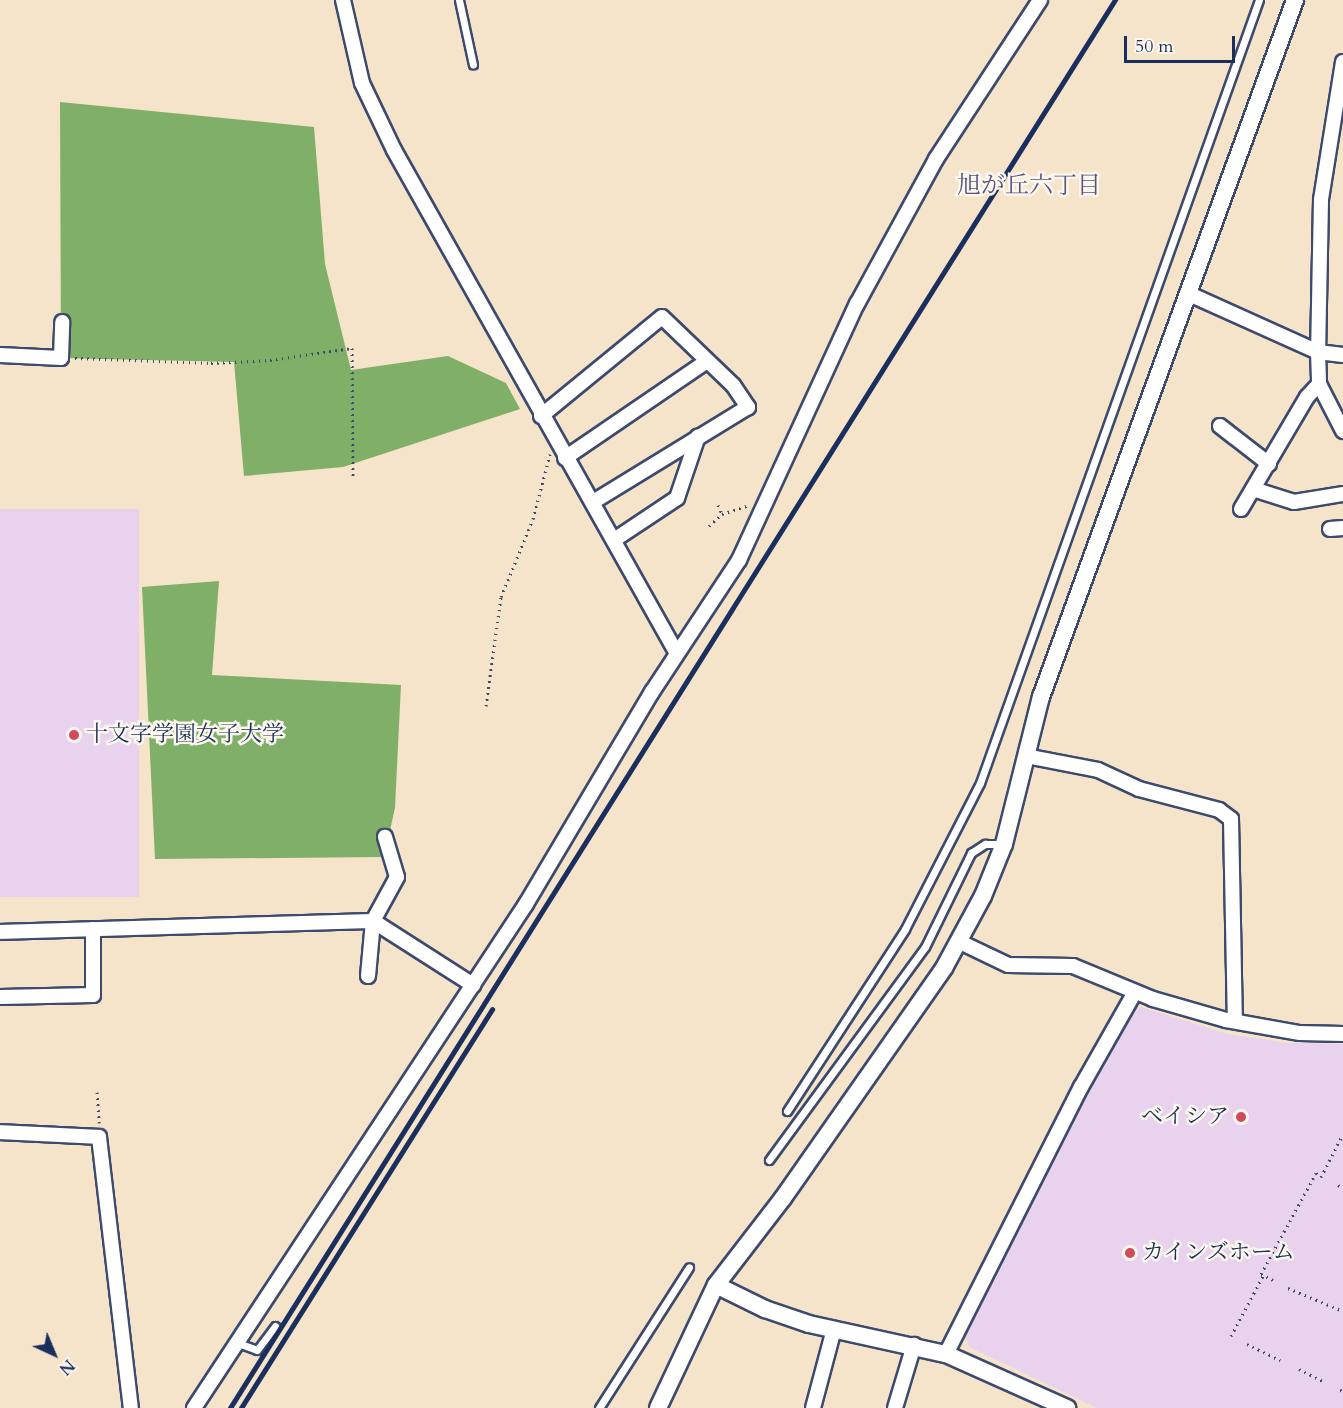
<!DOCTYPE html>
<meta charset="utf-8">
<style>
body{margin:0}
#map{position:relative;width:1343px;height:1408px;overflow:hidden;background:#f5e3ca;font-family:Cardo,"Noto Serif JP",serif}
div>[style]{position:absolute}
.built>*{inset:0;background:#e9d2ee;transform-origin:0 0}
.forest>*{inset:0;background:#80b068}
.path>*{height:3px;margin-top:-1.5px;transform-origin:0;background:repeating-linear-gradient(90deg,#3c4a6e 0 1.5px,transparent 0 6px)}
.roads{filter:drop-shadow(2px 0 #3c4a6e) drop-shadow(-2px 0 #3c4a6e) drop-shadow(0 2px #3c4a6e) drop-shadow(0 -2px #3c4a6e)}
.service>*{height:7px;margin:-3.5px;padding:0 3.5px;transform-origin:3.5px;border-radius:3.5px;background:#fff}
.minor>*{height:14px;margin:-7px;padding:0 7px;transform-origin:7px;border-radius:7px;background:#fff}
.tertiary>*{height:16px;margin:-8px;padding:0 8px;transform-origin:8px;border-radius:8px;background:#fff}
.rail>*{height:4.5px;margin:-2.25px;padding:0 2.25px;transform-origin:2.25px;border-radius:2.25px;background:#1b2f5e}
.dots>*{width:16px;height:16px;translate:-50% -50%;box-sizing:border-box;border:3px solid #fbf7ec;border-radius:50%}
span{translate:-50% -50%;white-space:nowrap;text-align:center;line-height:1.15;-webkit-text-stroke:5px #fbf7ec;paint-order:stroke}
.poi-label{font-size:22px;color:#1b2f5e}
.left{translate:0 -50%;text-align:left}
.right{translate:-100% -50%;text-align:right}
.neighbourhood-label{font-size:24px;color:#5a5382}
.north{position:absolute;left:24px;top:1324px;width:60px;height:60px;-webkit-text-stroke:4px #fbf7ec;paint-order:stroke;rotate:136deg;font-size:16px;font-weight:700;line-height:24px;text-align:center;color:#1b2f5e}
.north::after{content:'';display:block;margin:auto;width:21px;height:27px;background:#1b2f5e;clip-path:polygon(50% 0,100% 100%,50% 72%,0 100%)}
.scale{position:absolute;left:1124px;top:36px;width:111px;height:27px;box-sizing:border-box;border:3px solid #1b2f5e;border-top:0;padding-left:8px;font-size:18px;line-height:21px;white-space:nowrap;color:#1b2f5e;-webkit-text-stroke:4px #fbf7ec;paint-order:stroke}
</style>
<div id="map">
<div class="built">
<div style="left:0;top:509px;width:139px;height:388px"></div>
<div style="clip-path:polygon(1141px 1007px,1228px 1034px,1288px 1043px,1343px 1044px,1343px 1408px,1097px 1408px,969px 1347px,965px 1336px,1080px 1102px,1134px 1009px)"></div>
</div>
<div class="forest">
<div style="clip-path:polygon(60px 102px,314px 127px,325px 264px,351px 370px,448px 356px,506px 383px,520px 409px,343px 467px,244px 476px,234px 362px,61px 358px)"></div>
<div style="clip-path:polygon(219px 581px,212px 675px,401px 685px,395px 808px,384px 857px,155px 859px,142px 587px)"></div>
</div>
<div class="path">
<div style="left:75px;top:358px;width:136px;rotate:2.1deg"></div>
<div style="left:211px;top:363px;width:59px;rotate:-2.9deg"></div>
<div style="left:270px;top:360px;width:83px;rotate:-8.3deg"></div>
<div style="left:352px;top:348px;width:129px;rotate:89.6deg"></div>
<div style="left:718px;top:505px;width:10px;rotate:66deg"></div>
<div style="left:709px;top:526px;width:18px;rotate:-43deg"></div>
<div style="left:722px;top:514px;width:28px;rotate:-18deg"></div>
<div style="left:486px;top:706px;width:110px;rotate:-82.2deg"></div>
<div style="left:501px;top:597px;width:84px;rotate:-67.7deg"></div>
<div style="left:533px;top:519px;width:67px;rotate:-75.3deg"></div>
<div style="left:97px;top:1092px;width:31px;rotate:86deg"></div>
<div style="left:1338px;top:1185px;width:6px;rotate:31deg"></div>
<div style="left:1273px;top:1280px;width:13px;rotate:-153deg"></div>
<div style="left:1261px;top:1274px;width:115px;rotate:-61.4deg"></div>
<div style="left:1316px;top:1173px;width:6px;rotate:39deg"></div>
<div style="left:1321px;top:1177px;width:46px;rotate:-62.9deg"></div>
<div style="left:1288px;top:1288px;width:60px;rotate:22.7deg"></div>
<div style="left:1231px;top:1336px;width:68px;rotate:-61.9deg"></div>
<div style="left:1247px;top:1344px;width:37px;rotate:26deg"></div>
<div style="left:1299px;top:1369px;width:29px;rotate:27deg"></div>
<div style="left:1340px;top:1390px;width:3px;rotate:18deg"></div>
</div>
<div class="roads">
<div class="service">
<div style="left:459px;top:0;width:66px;rotate:77.8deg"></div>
<div style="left:787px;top:1111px;width:217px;rotate:-57deg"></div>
<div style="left:905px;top:929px;width:164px;rotate:-62.8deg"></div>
<div style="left:980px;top:783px;width:831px;rotate:-70.39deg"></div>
<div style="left:769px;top:1160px;width:264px;rotate:-53.8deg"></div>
<div style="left:925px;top:947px;width:105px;rotate:-63.9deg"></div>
<div style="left:971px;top:853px;width:17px;rotate:-33deg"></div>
<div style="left:985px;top:844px;width:17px"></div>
<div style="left:238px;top:1343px;width:20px;rotate:20deg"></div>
<div style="left:257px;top:1350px;width:30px;rotate:-53deg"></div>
<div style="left:599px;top:1408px;width:167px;rotate:-57.4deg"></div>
</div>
<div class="minor">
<div style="left:343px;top:0;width:85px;rotate:77.1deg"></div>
<div style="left:362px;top:83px;width:74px;rotate:64.5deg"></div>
<div style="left:394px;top:150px;width:576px;rotate:60.67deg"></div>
<div style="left:1343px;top:62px;width:140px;rotate:99.1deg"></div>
<div style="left:1321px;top:200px;width:152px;rotate:91.1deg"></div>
<div style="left:1318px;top:352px;width:32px;rotate:88deg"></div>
<div style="left:1319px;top:384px;width:53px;rotate:62.9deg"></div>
<div style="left:1187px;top:293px;width:144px;rotate:24.2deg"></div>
<div style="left:1318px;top:352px;width:25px;rotate:7deg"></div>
<div style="left:0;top:355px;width:61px;rotate:2.8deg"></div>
<div style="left:61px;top:358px;width:36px;rotate:-88deg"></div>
<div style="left:541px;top:416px;width:156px;rotate:-39.3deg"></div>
<div style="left:662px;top:317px;width:98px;rotate:43.8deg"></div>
<div style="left:733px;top:385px;width:27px;rotate:56deg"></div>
<div style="left:748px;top:407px;width:182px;rotate:148.5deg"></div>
<div style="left:1220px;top:426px;width:62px;rotate:37.8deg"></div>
<div style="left:565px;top:458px;width:172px;rotate:-34.3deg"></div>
<div style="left:1253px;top:489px;width:43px;rotate:17.6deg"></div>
<div style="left:1294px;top:502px;width:50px;rotate:-9.3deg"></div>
<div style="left:1241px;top:509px;width:130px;rotate:-59.5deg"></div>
<div style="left:1307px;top:397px;width:18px;rotate:-47deg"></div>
<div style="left:1330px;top:529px;width:13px;rotate:-4deg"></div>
<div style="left:614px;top:540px;width:76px;rotate:-33.7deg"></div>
<div style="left:677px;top:498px;width:65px;rotate:-71.3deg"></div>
<div style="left:1026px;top:756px;width:73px;rotate:11deg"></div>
<div style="left:1098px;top:770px;width:45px;rotate:24.9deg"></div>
<div style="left:1139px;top:789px;width:83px;rotate:14.7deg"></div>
<div style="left:1219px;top:810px;width:15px;rotate:37deg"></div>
<div style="left:1231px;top:819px;width:202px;rotate:88.9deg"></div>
<div style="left:0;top:932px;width:373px;rotate:-1.7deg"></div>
<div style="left:373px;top:921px;width:119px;rotate:32.6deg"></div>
<div style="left:960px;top:942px;width:53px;rotate:25.6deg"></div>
<div style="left:1008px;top:965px;width:65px;rotate:0.9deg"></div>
<div style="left:1073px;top:966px;width:87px;rotate:22.4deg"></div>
<div style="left:1153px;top:999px;width:76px;rotate:16deg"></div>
<div style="left:1226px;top:1020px;width:75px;rotate:10deg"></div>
<div style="left:1300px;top:1033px;width:43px;rotate:1.3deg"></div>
<div style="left:368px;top:976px;width:55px;rotate:-84.8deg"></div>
<div style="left:373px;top:921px;width:50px;rotate:-61.4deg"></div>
<div style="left:397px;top:877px;width:42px;rotate:-106.7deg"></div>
<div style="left:0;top:997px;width:93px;rotate:-1.2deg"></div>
<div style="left:93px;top:995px;width:66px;rotate:-90deg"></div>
<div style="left:0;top:1132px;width:99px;rotate:2.9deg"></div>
<div style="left:99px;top:1137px;width:273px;rotate:83.3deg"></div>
<div style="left:946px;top:1354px;width:299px;rotate:-63.2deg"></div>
<div style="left:1081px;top:1087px;width:109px;rotate:-60.4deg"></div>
<div style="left:194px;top:1408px;width:604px;rotate:-56.63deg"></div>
<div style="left:526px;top:904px;width:247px;rotate:-59.3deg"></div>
<div style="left:652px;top:692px;width:158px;rotate:-56.6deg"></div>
<div style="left:739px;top:560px;width:282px;rotate:-65.3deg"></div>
<div style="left:857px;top:304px;width:165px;rotate:-61.4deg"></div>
<div style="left:936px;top:159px;width:190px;rotate:-56.8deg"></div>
<div style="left:813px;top:1408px;width:82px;rotate:-75.1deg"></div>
<div style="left:895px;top:1408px;width:66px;rotate:-73.2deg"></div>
</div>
<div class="tertiary">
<div style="left:716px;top:1285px;width:55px;rotate:26.1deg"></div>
<div style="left:765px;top:1309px;width:46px;rotate:18.8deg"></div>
<div style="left:809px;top:1324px;width:140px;rotate:12.4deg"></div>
<div style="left:946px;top:1354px;width:133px;rotate:24.1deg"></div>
<div style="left:658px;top:1408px;width:136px;rotate:-64.8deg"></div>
<div style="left:716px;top:1285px;width:110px;rotate:-52.4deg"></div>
<div style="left:783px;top:1198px;width:281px;rotate:-55deg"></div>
<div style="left:944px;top:968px;width:82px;rotate:-61.6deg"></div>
<div style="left:983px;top:896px;width:56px;rotate:-68deg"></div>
<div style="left:1004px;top:844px;width:152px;rotate:-75.9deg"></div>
<div style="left:1041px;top:697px;width:742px;rotate:-69.98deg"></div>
</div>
</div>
<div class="rail">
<div style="left:230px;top:1408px;width:1663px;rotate:-57.85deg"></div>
<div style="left:241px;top:1408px;width:471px;rotate:-57.8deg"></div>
</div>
<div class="dots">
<div style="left:74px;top:735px;background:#d1495b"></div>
<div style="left:1241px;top:1117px;background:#d1495b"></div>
<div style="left:1130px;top:1253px;background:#d1495b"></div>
</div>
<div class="poi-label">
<span class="left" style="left:86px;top:735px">十文字学園女子大学</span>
<span class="right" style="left:1229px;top:1117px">ベイシア</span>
<span class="left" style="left:1142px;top:1253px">カインズホーム</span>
</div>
<div class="neighbourhood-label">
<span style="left:1029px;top:186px">旭が丘六丁目</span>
</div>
<div class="north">N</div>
<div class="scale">50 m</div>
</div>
